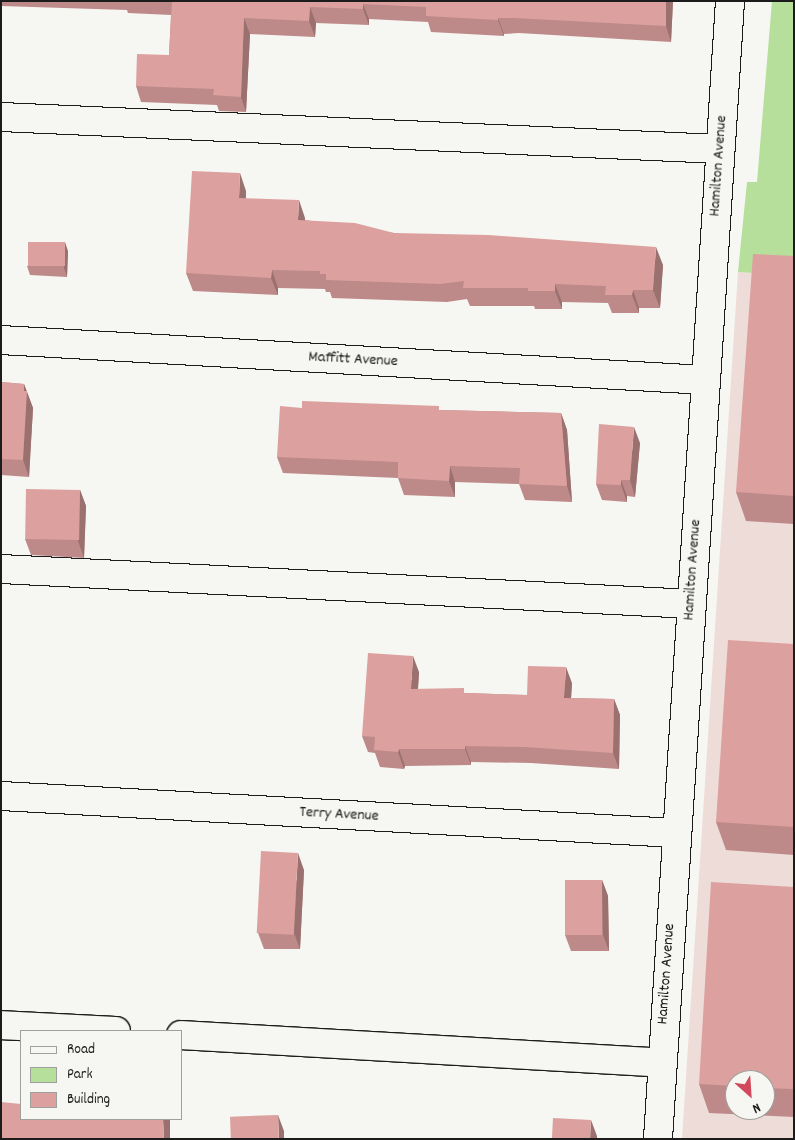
<!DOCTYPE html>
<style>
body{margin:0}
#map{position:relative;width:795px;height:1140px;overflow:hidden;background:#f6f6f2;font-family:Dekko,sans-serif}
div>[style]{position:absolute}
.built>*{inset:0;background:#eedcd9}
.green>*{inset:0;background:#b6df9b}
.roads{filter:drop-shadow(1px 0 #1c1c1c) drop-shadow(-1px 0 #1c1c1c) drop-shadow(0 1px #1c1c1c) drop-shadow(0 -1px #1c1c1c)}
.minor>*{height:28px;margin:-14px;padding:0 14px;transform-origin:14px;border-radius:14px;background:#f6f6f2}
.wall>*{inset:0;background:#bd8a89}
.shaded-wall>*{inset:0;background:#9a716f}
.building>*{inset:0;background:#dca19f;transform-origin:0 0}
span{translate:-50% -50%;white-space:nowrap;text-align:center;line-height:1.15;-webkit-text-stroke:4.5px #f6f6f2;paint-order:stroke}
.street-label{font-size:16px;color:#1c1c1c}
.frame{position:absolute;inset:0;border:2px solid #1c1c1c;pointer-events:none}
.legend{position:absolute;left:20px;top:1030px;width:162px;height:90px;box-sizing:border-box;background:#f6f6f2;border:1px solid #9f9f9c;margin:0;padding:6px 9px;list-style:none;font-size:15px;color:#1c1c1c}
.legend li{display:flex;align-items:center;gap:10px;height:25px}
.legend b{width:25px;border:1px solid #9f9f9c}
.north{position:absolute;left:725px;top:1070px;width:50px;height:50px;box-sizing:border-box;background:#f6f6f2;border:1px solid #9f9f9c;border-radius:50%;rotate:154deg;font-size:14px;font-weight:700;line-height:20px;text-align:center;color:#1c1c1c}
.north::after{content:'';display:block;margin:auto;width:18px;height:22px;background:#d1495b;clip-path:polygon(50% 0,100% 100%,50% 72%,0 100%)}
</style>
<div id="map">
<div class="built">
<div style="clip-path:polygon(evenodd,738px 272px,794px 276px,794px 1139px,682px 1139px,738px 272px,735px 1080px,765px 1080px,765px 1110px,735px 1110px,735px 1080px)"></div>
</div>
<div class="green">
<div style="clip-path:polygon(772px 1px,794px 1px,794px 276px,738px 272px,747px 182px,757px 182px)"></div>
</div>
<div class="roads">
<div class="minor">
<div style="left:1px;top:117px;width:720px;rotate:2.55deg"></div>
<div style="left:1px;top:340px;width:705px;rotate:3.25deg"></div>
<div style="left:1px;top:569px;width:691px;rotate:2.9deg"></div>
<div style="left:1px;top:796px;width:676px;rotate:3.14deg"></div>
<div style="left:1px;top:1025px;width:115px;rotate:3deg"></div>
<div style="left:181px;top:1035px;width:482px;rotate:3.3deg"></div>
<div style="left:658px;top:1139px;width:1140px;rotate:-86.38deg"></div>
</div>
</div>
<div class="wall">
<div style="clip-path:polygon(1px 1px,673px 1px,671px 42px,519px 33px,504px 34px,504px 36px,431px 32px,428px 22px,369px 19px,369px 25px,316px 23px,315px 37px,250px 34px,246px 112px,219px 111px,217px 105px,141px 102px,136px 86px,169px 55px,171px 15px,128px 13px,127px 10px,1px 6px)"></div>
<div style="clip-path:polygon(246px 191px,246px 199px,305px 218px,305px 220px,394px 233px,663px 265px,660px 308px,639px 308px,639px 313px,612px 313px,608px 303px,562px 302px,562px 309px,535px 309px,534px 306px,470px 306px,467px 299px,447px 302px,332px 298px,330px 292px,326px 292px,325px 289px,278px 288px,278px 295px,193px 291px,186px 273px)"></div>
<div style="clip-path:polygon(68px 251px,67px 277px,30px 275px,27px 266px)"></div>
<div style="clip-path:polygon(794px 256px,794px 524px,746px 521px,736px 492px)"></div>
<div style="clip-path:polygon(1px 382px,24px 384px,33px 408px,29px 477px,1px 475px)"></div>
<div style="clip-path:polygon(302px 408px,440px 410px,561px 413px,567px 430px,572px 502px,525px 500px,519px 484px,455px 482px,455px 497px,404px 495px,398px 478px,283px 473px,277px 457px)"></div>
<div style="clip-path:polygon(640px 443px,635px 497px,627px 496px,627px 502px,602px 500px,596px 484px)"></div>
<div style="clip-path:polygon(80px 490px,86px 506px,84px 558px,31px 555px,25px 539px)"></div>
<div style="clip-path:polygon(794px 644px,794px 855px,726px 850px,716px 822px)"></div>
<div style="clip-path:polygon(419px 672px,418px 689px,466px 693px,527px 695px,572px 683px,571px 698px,614px 699px,620px 715px,619px 769px,531px 763px,471px 762px,471px 765px,405px 766px,404px 769px,380px 767px,375px 753px,368px 752px,362px 736px)"></div>
<div style="clip-path:polygon(304px 870px,300px 949px,264px 949px,258px 933px)"></div>
<div style="clip-path:polygon(602px 880px,608px 896px,609px 951px,571px 951px,565px 935px)"></div>
<div style="clip-path:polygon(evenodd,794px 887px,794px 1117px,709px 1113px,699px 1084px,794px 887px,735px 1080px,765px 1080px,765px 1110px,735px 1110px,735px 1080px)"></div>
</div>
<div class="shaded-wall">
<div style="clip-path:polygon(666px 1px,673px 1px,671px 42px,666px 26px)"></div>
<div style="clip-path:polygon(363px 4px,369px 19px,369px 25px,363px 9px)"></div>
<div style="clip-path:polygon(310px 7px,316px 23px,315px 37px,309px 21px)"></div>
<div style="clip-path:polygon(244px 18px,250px 34px,246px 112px,241px 97px)"></div>
<div style="clip-path:polygon(498px 18px,504px 34px,504px 36px,498px 20px)"></div>
<div style="clip-path:polygon(240px 173px,246px 191px,245px 216px,239px 198px)"></div>
<div style="clip-path:polygon(299px 200px,305px 218px,304px 237px,298px 220px)"></div>
<div style="clip-path:polygon(65px 242px,68px 251px,67px 277px,64px 268px)"></div>
<div style="clip-path:polygon(656px 247px,663px 265px,660px 308px,653px 290px)"></div>
<div style="clip-path:polygon(272px 270px,278px 288px,278px 295px,271px 278px)"></div>
<div style="clip-path:polygon(555px 284px,562px 302px,562px 309px,555px 291px)"></div>
<div style="clip-path:polygon(633px 290px,639px 308px,639px 313px,632px 295px)"></div>
<div style="clip-path:polygon(24px 384px,33px 408px,29px 477px,23px 460px)"></div>
<div style="clip-path:polygon(561px 413px,567px 430px,572px 502px,567px 486px)"></div>
<div style="clip-path:polygon(634px 427px,640px 443px,635px 497px,630px 480px)"></div>
<div style="clip-path:polygon(450px 466px,455px 482px,455px 497px,449px 481px)"></div>
<div style="clip-path:polygon(621px 480px,627px 496px,627px 502px,621px 485px)"></div>
<div style="clip-path:polygon(80px 490px,86px 506px,84px 558px,78px 541px)"></div>
<div style="clip-path:polygon(413px 656px,419px 672px,417px 705px,411px 689px)"></div>
<div style="clip-path:polygon(566px 667px,572px 683px,570px 714px,564px 698px)"></div>
<div style="clip-path:polygon(614px 699px,620px 715px,619px 769px,613px 753px)"></div>
<div style="clip-path:polygon(465px 746px,471px 762px,471px 765px,465px 749px)"></div>
<div style="clip-path:polygon(399px 749px,405px 766px,404px 769px,398px 752px)"></div>
<div style="clip-path:polygon(298px 853px,304px 870px,300px 949px,294px 933px)"></div>
<div style="clip-path:polygon(602px 880px,608px 896px,609px 951px,603px 935px)"></div>
<div style="clip-path:polygon(278px 1115px,284px 1131px,284px 1139px,279px 1139px)"></div>
<div style="clip-path:polygon(163px 1119px,170px 1119px,170px 1139px,164px 1139px)"></div>
<div style="clip-path:polygon(591px 1120px,597px 1136px,597px 1139px,590px 1139px)"></div>
</div>
<div class="building">
<div style="clip-path:polygon(172px 1px,666px 1px,666px 26px,514px 18px,498px 18px,498px 20px,426px 16px,426px 7px,363px 4px,363px 9px,310px 7px,309px 21px,244px 18px,241px 97px,213px 95px,214px 89px,136px 86px,137px 54px,169px 55px)"></div>
<div style="clip-path:polygon(192px 171px,240px 173px,239px 198px,299px 200px,298px 220px,355px 223px,394px 233px,488px 235px,656px 247px,653px 290px,633px 290px,632px 295px,605px 295px,606px 286px,555px 284px,555px 291px,528px 291px,528px 288px,463px 288px,464px 281px,440px 284px,326px 280px,326px 274px,320px 274px,320px 271px,272px 270px,271px 278px,186px 273px)"></div>
<div style="left:28px;top:242px;width:37px;height:24px"></div>
<div style="clip-path:polygon(753px 254px,794px 256px,794px 496px,736px 492px)"></div>
<div style="clip-path:polygon(1px 382px,24px 384px,24px 391px,27px 391px,23px 460px,1px 459px)"></div>
<div style="clip-path:polygon(302px 401px,439px 406px,439px 410px,561px 413px,567px 486px,519px 484px,520px 468px,450px 466px,449px 481px,398px 478px,398px 462px,277px 457px,280px 406px,302px 408px)"></div>
<div style="clip-path:polygon(599px 424px,634px 427px,630px 480px,621px 480px,621px 485px,596px 484px)"></div>
<div style="left:26px;top:489px;width:54px;height:50px;rotate:1deg"></div>
<div style="clip-path:polygon(728px 640px,794px 644px,794px 827px,716px 822px)"></div>
<div style="clip-path:polygon(368px 653px,413px 656px,411px 689px,464px 688px,464px 693px,527px 695px,528px 666px,566px 667px,564px 698px,614px 699px,613px 753px,525px 747px,465px 746px,465px 749px,399px 749px,398px 752px,374px 750px,375px 737px,362px 736px)"></div>
<div style="left:261px;top:851px;width:37px;height:82px;rotate:3deg"></div>
<div style="left:565px;top:880px;width:37px;height:55px"></div>
<div style="clip-path:polygon(711px 882px,794px 887px,794px 1089px,765px 1088px,765px 1080px,735px 1080px,735px 1086px,699px 1084px)"></div>
<div style="clip-path:polygon(1px 1102px,21px 1104px,21px 1119px,163px 1119px,164px 1139px,1px 1139px)"></div>
<div style="left:278px;top:1115px;width:24px;height:48px;rotate:88deg"></div>
<div style="left:553px;top:1118px;width:38px;height:21px;rotate:3deg"></div>
</div>
<div class="street-label">
<span style="left:719px;top:166px;rotate:-86deg">Hamilton Avenue</span>
<span style="left:353px;top:360px;rotate:3deg">Maffitt Avenue</span>
<span style="left:693px;top:570px;rotate:-86deg">Hamilton Avenue</span>
<span style="left:339px;top:815px;rotate:3deg">Terry Avenue</span>
<span style="left:667px;top:974px;rotate:-86deg">Hamilton Avenue</span>
</div>
<div class="frame"></div>
<ul class="legend">
<li><b style="height:6px;background:#f6f6f2"></b>Road</li>
<li><b style="height:14px;background:#b6df9b"></b>Park</li>
<li><b style="height:14px;background:#dca19f"></b>Building</li>
</ul>
<div class="north">N</div>
</div>
